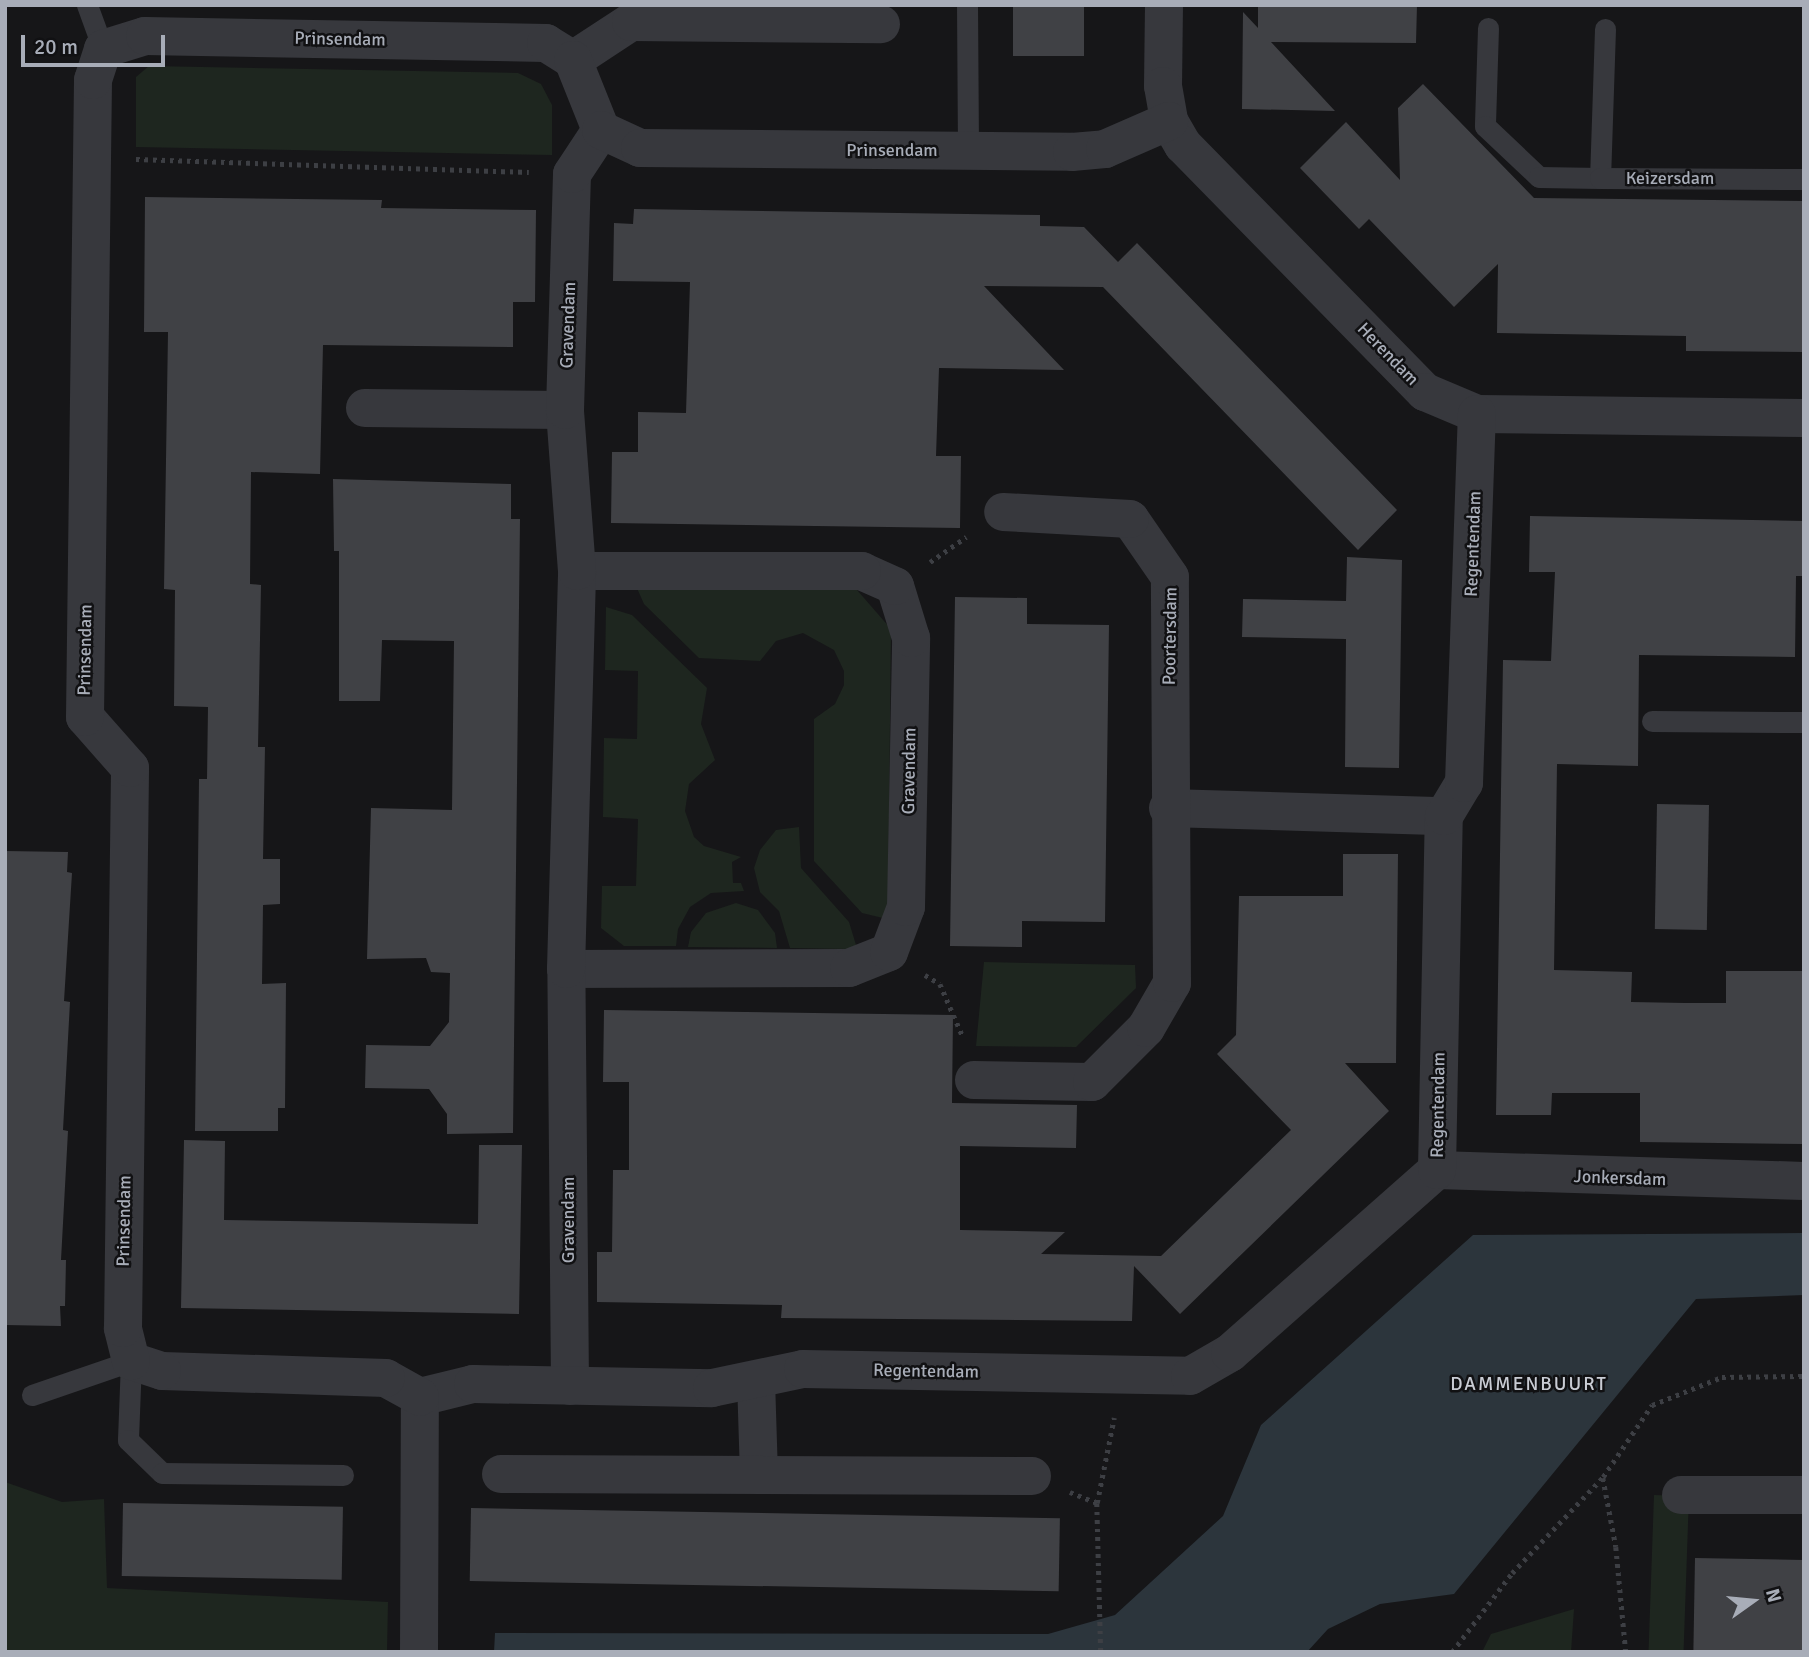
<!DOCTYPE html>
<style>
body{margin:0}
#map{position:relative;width:1809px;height:1657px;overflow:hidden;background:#161618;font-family:Signika,sans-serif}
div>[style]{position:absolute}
.green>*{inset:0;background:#1e261f;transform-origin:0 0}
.water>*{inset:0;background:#2c353c}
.building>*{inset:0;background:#404145;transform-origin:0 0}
.path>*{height:4.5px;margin-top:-2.25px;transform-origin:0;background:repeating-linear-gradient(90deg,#3d3f44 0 3.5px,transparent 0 8.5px)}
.lane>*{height:21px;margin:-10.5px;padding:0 10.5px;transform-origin:10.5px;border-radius:10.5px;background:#37383d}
.street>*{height:38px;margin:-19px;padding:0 19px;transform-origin:19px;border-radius:19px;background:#37383d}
span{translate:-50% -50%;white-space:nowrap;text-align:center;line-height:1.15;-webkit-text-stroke:5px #111113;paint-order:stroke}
.street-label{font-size:18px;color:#a8adb8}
.neighbourhood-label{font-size:19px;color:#c9ccd4;letter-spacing:2px}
.frame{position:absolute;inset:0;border:7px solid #a8adb8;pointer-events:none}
.north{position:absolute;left:1718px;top:1566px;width:70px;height:70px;-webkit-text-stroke:5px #111113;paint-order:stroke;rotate:75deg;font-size:19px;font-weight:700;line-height:28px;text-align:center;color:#a8adb8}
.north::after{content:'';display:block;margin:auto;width:24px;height:32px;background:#a8adb8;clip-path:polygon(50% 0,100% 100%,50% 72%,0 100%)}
.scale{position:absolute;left:21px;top:35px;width:144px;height:32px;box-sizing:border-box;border:4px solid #a8adb8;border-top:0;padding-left:9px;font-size:21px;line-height:24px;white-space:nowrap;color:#a8adb8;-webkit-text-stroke:5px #111113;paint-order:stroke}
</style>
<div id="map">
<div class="green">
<div style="clip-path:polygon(149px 66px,518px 73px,541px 84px,552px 105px,552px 155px,136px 147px,136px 77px)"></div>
<div style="clip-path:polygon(636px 586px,857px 590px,891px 629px,888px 908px,883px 918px,862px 913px,814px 861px,814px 719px,835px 704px,844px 685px,844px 671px,834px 650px,803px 633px,776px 641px,760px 661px,699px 658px,644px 604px)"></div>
<div style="clip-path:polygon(606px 607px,632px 615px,707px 688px,701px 724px,715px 760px,689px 784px,685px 811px,694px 837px,704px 846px,741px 857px,732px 862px,733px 883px,741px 883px,744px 891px,711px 893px,690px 907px,678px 929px,676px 946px,624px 946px,601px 928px,602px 886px,636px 886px,638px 819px,603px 817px,604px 738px,637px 739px,638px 671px,605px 670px)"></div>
<div style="clip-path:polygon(799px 827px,801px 868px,849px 922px,856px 945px,849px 949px,790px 948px,779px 911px,760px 892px,754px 868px,760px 850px,776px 830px)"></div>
<div style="clip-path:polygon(736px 903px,758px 910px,775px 933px,777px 948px,688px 947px,691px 932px,706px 913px)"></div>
<div style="clip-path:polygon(984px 962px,1135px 965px,1136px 988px,1076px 1047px,976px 1046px)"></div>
<div style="clip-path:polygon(5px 1482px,62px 1502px,104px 1499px,107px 1588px,388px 1602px,387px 1652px,5px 1652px)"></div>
<div style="left:1654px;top:1495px;width:35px;height:157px;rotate:2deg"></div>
<div style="clip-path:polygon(1574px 1609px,1571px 1652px,1482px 1652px,1491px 1634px)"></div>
</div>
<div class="water">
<div style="clip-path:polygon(1804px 1233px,1804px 1295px,1696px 1299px,1454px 1594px,1380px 1604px,1328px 1629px,1307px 1652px,494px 1652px,495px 1633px,1048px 1634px,1115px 1615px,1223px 1516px,1261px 1425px,1473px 1235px)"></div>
</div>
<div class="building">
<div style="left:1013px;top:5px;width:71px;height:51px"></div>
<div style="clip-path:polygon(1258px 5px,1417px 5px,1416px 43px,1271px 42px,1335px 111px,1242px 109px,1243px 12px,1258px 28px)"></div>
<div style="clip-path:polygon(1423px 84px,1534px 198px,1804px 201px,1804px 352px,1686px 351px,1686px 336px,1497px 333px,1498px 264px,1454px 307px,1369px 219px,1359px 229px,1300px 168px,1346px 122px,1400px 180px,1398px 108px)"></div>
<div style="clip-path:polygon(145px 197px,382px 200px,381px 208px,536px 210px,535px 302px,513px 302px,513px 347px,323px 345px,320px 474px,251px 472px,250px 584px,261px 585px,258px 747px,265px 747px,263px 859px,280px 859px,280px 904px,263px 905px,262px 984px,286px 983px,285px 1108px,278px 1108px,278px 1131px,195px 1131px,199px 779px,207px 779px,208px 707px,174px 706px,175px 590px,164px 589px,168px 332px,144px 332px)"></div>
<div style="clip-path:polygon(634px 209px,1040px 215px,1040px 226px,1084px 227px,1118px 262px,1137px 243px,1397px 510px,1358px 550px,1103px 287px,984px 286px,1064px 370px,939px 368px,936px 456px,961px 456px,960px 528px,611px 523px,612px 452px,638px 452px,638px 412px,686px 413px,690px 282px,613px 281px,614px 223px,633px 224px)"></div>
<div style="clip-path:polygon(333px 479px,511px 484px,511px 519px,520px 519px,513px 1133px,447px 1134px,447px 1114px,429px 1089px,365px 1088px,366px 1045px,430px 1046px,449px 1022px,450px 973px,431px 972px,426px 958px,367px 959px,371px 808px,452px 810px,454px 641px,382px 640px,380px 701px,339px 701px,339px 551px,334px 551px)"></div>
<div style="clip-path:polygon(1530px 516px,1804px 521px,1804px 576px,1796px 576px,1795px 657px,1639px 655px,1638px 766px,1557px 764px,1554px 970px,1632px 972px,1631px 1002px,1685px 1003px,1726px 1003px,1726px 971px,1804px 971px,1804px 1144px,1640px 1142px,1640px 1093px,1552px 1093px,1551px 1115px,1496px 1115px,1503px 660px,1551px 661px,1555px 572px,1529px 572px)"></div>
<div style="clip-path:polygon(1347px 557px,1402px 560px,1399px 768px,1345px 767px,1346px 639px,1242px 637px,1243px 599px,1346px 601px)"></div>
<div style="clip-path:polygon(955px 597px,1027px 598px,1027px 624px,1109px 625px,1105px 922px,1022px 921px,1022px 947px,950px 946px)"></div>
<div style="left:1657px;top:804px;width:52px;height:125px;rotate:1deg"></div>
<div style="clip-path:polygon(5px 851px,68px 852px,67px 872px,72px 873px,64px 1001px,70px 1002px,63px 1130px,68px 1131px,61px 1260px,66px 1260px,65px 1306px,60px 1306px,61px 1326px,5px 1325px)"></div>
<div style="clip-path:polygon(1343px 854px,1398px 854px,1396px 1063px,1345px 1063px,1389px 1111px,1180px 1314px,1134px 1266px,1132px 1321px,781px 1318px,782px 1305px,597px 1302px,597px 1252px,612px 1252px,613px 1170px,629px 1170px,629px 1082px,603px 1082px,604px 1010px,953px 1015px,952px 1103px,1077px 1105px,1076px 1148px,960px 1146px,960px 1230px,1065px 1232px,1041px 1254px,1161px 1256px,1291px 1130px,1217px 1054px,1236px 1035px,1239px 896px,1343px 896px)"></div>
<div style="clip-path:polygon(184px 1140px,225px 1141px,224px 1220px,358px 1222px,478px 1224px,479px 1145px,522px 1145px,519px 1314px,181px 1308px)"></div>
<div style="left:123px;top:1503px;width:220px;height:73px;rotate:1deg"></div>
<div style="left:471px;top:1508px;width:589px;height:73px;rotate:1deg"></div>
<div style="left:1695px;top:1558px;width:109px;height:94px;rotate:1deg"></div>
</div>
<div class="path">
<div style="left:136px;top:159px;width:393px;rotate:1.9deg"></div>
<div style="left:930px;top:562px;width:44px;rotate:-34.8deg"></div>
<div style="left:925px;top:975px;width:17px;rotate:31deg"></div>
<div style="left:940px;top:984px;width:58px;rotate:66.5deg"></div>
<div style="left:1603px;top:1478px;width:70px;rotate:79.3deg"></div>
<div style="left:1616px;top:1547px;width:105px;rotate:84.6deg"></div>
<div style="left:1070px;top:1492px;width:29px;rotate:22deg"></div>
<div style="left:1097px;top:1503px;width:149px;rotate:88.5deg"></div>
<div style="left:1097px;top:1503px;width:87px;rotate:-78.7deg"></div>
<div style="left:1452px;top:1652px;width:99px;rotate:-52.8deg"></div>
<div style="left:1512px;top:1573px;width:132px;rotate:-46.5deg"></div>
<div style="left:1603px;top:1477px;width:87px;rotate:-55.8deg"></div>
<div style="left:1652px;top:1405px;width:75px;rotate:-21.8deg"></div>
<div style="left:1722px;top:1377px;width:82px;rotate:-0.7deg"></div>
</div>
<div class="lane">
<div style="left:87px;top:5px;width:47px;rotate:70deg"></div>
<div style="left:967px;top:5px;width:145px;rotate:89.6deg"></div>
<div style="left:1488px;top:28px;width:98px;rotate:91.8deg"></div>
<div style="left:1485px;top:126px;width:74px;rotate:43.4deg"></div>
<div style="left:1539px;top:177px;width:61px;rotate:0.9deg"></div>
<div style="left:1605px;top:29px;width:149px;rotate:91.9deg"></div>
<div style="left:1600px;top:178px;width:204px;rotate:0.3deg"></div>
<div style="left:1652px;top:721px;width:152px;rotate:0.4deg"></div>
<div style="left:32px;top:1395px;width:105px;rotate:-19deg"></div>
<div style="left:131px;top:1361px;width:79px;rotate:92.2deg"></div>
<div style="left:128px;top:1440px;width:47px;rotate:44.1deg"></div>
<div style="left:162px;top:1473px;width:181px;rotate:0.6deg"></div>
</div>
<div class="street">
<div style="left:1164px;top:5px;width:81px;rotate:90.7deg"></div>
<div style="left:1163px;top:86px;width:36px;rotate:80deg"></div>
<div style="left:1169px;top:121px;width:28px;rotate:60deg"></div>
<div style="left:1183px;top:145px;width:346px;rotate:45.6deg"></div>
<div style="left:1425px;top:392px;width:56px;rotate:22.9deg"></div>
<div style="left:1477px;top:414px;width:327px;rotate:0.7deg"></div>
<div style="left:573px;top:60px;width:69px;rotate:-33.2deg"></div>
<div style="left:631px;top:22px;width:250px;rotate:0.5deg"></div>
<div style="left:365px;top:408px;width:200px;rotate:0.6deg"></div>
<div style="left:1168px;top:808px;width:276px;rotate:1.7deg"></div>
<div style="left:566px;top:969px;width:283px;rotate:-0.2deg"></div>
<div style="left:849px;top:968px;width:43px;rotate:-21.8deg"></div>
<div style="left:889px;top:952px;width:48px;rotate:-69.3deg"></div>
<div style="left:906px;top:907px;width:269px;rotate:-88.9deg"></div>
<div style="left:911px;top:638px;width:54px;rotate:-107.1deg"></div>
<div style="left:895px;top:586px;width:36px;rotate:-156deg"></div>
<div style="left:862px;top:571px;width:285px;rotate:180deg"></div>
<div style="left:974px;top:1080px;width:118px;rotate:1deg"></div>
<div style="left:1092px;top:1082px;width:76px;rotate:-45deg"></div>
<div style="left:1146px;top:1028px;width:52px;rotate:-60deg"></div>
<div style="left:1172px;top:983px;width:406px;rotate:-90.3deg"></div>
<div style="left:1170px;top:577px;width:70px;rotate:-124.6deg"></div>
<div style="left:1130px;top:519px;width:127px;rotate:-176.8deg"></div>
<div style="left:1437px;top:1170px;width:367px;rotate:1.7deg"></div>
<div style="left:756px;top:1380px;width:95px;rotate:88.2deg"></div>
<div style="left:570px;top:1386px;width:417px;rotate:-90.5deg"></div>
<div style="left:566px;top:969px;width:398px;rotate:-88.4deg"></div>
<div style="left:577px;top:571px;width:161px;rotate:-94.3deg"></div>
<div style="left:565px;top:410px;width:236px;rotate:-88.3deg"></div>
<div style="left:572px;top:174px;width:53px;rotate:-56.6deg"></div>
<div style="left:420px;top:1397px;width:55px;rotate:-13.8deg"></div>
<div style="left:473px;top:1384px;width:239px;rotate:1deg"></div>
<div style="left:712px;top:1388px;width:93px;rotate:-11.8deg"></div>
<div style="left:803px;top:1369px;width:387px;rotate:1deg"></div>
<div style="left:1190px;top:1376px;width:46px;rotate:-29.9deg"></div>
<div style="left:1230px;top:1353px;width:276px;rotate:-41.5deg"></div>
<div style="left:1437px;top:1170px;width:354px;rotate:-88.9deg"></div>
<div style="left:1444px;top:816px;width:39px;rotate:-59deg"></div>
<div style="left:1464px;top:783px;width:369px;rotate:-88deg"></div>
<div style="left:501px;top:1474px;width:531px;rotate:0.22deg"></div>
<div style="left:1681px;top:1495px;width:123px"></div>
<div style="left:419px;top:1652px;width:255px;rotate:-89.8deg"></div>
<div style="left:420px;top:1397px;width:39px;rotate:-151deg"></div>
<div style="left:386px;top:1378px;width:224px;rotate:-178.2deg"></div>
<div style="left:162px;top:1371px;width:33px;rotate:-162deg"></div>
<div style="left:131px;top:1361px;width:34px;rotate:-104deg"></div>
<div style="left:123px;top:1328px;width:560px;rotate:-89.28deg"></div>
<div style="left:130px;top:768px;width:68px;rotate:-131.4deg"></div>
<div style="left:85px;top:717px;width:637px;rotate:-89.28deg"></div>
<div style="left:93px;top:80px;width:33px;rotate:-72deg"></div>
<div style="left:103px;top:49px;width:44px;rotate:-17.2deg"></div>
<div style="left:145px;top:36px;width:401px;rotate:1deg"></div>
<div style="left:546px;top:43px;width:32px;rotate:32deg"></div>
<div style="left:573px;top:60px;width:75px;rotate:68.2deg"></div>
<div style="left:601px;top:130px;width:43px;rotate:24.8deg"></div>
<div style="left:640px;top:148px;width:432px;rotate:0.5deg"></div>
<div style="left:1072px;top:152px;width:33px;rotate:-5deg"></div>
<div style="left:1105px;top:149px;width:70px;rotate:-23.6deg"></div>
</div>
<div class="street-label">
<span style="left:340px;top:39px;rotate:1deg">Prinsendam</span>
<span style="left:892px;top:150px">Prinsendam</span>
<span style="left:1670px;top:178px">Keizersdam</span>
<span style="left:568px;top:325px;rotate:-88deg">Gravendam</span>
<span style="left:1388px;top:354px;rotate:46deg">Herendam</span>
<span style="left:1473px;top:544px;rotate:-88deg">Regentendam</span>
<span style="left:1170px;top:636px;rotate:-89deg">Poortersdam</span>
<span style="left:85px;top:650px;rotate:-89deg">Prinsendam</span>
<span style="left:909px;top:771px;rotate:-89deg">Gravendam</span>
<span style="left:1438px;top:1105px;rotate:-89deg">Regentendam</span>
<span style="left:1620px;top:1178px;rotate:2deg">Jonkersdam</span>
<span style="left:568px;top:1220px;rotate:-90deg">Gravendam</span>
<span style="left:124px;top:1221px;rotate:-89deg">Prinsendam</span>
<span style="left:926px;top:1371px;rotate:1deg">Regentendam</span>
</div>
<div class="neighbourhood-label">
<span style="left:1529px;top:1385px">DAMMENBUURT</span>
</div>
<div class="frame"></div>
<div class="north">N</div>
<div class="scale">20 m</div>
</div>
